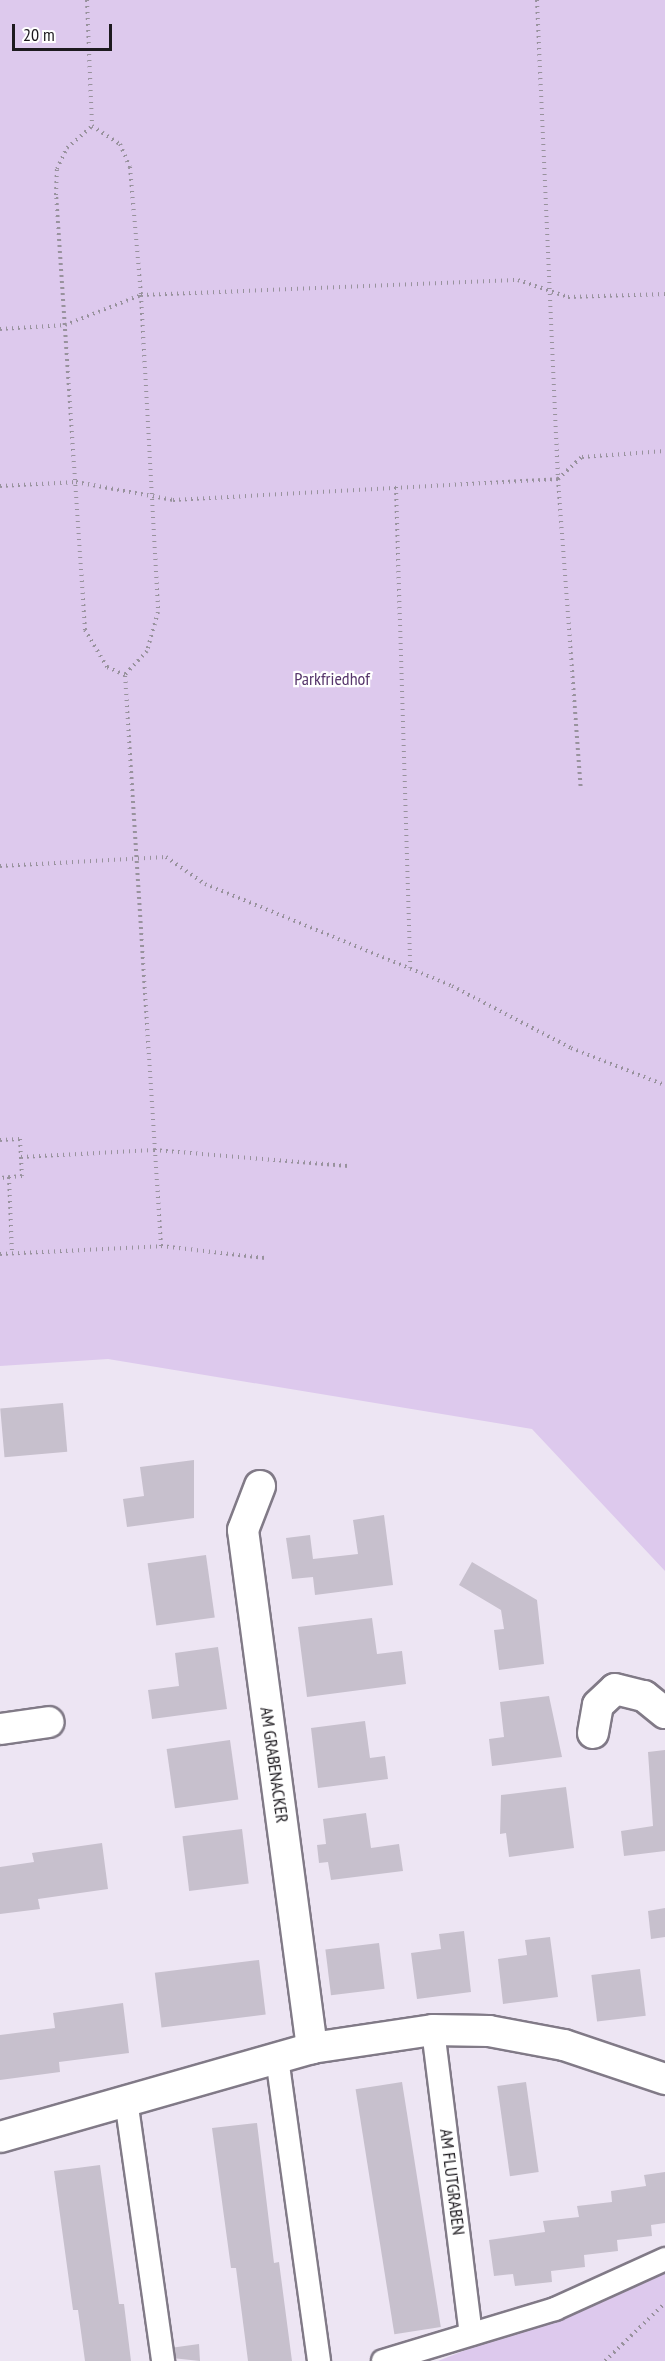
<!DOCTYPE html>
<style>
body{margin:0}
#map{position:relative;width:665px;height:2361px;overflow:hidden;background:#ede5f3;font-family:"PT Sans Narrow",sans-serif}
div>[style]{position:absolute}
.green>*{inset:0;background:#ddc9ed}
.building>*{inset:0;background:#c7c0cd;transform-origin:0 0}
.path>*{height:4px;margin-top:-2px;transform-origin:0;background:repeating-linear-gradient(90deg,#98929d 0 1.5px,transparent 0 6px)}
.roads{filter:drop-shadow(2px 0 #817a87) drop-shadow(-2px 0 #817a87) drop-shadow(0 2px #817a87) drop-shadow(0 -2px #817a87)}
.pedestrian>*{height:22px;margin:-11px;padding:0 11px;transform-origin:11px;border-radius:11px;background:#fff}
.minor>*{height:30px;margin:-15px;padding:0 15px;transform-origin:15px;border-radius:15px;background:#fff}
span{translate:-50% -50%;white-space:nowrap;text-align:center;line-height:1.15;-webkit-text-stroke:4.5px #fff;paint-order:stroke}
.park-label{font-size:18px;color:#57366c}
.street-label{font-size:18px;color:#1d1a1f}
.scale{position:absolute;left:12px;top:24px;width:100px;height:27px;box-sizing:border-box;border:3px solid #1d1a1f;border-top:0;padding-left:8px;font-size:18px;line-height:21px;white-space:nowrap;color:#1d1a1f;-webkit-text-stroke:4px #fff;paint-order:stroke}
</style>
<div id="map">
<div class="green">
<div style="clip-path:polygon(0 0,665px 0,665px 1571px,532px 1429px,108px 1359px,0 1366px)"></div>
<div style="clip-path:polygon(665px 2271px,665px 2361px,438px 2361px)"></div>
</div>
<div class="building">
<div style="left:63px;top:1403px;width:49px;height:63px;rotate:85deg"></div>
<div style="clip-path:polygon(194px 1460px,194px 1518px,127px 1527px,123px 1499px,144px 1496px,140px 1467px)"></div>
<div style="clip-path:polygon(384px 1515px,393px 1585px,315px 1595px,313px 1577px,292px 1579px,286px 1538px,310px 1535px,313px 1559px,358px 1554px,353px 1520px)"></div>
<div style="left:206px;top:1555px;width:63px;height:59px;rotate:82deg"></div>
<div style="clip-path:polygon(472px 1562px,537px 1600px,544px 1664px,499px 1670px,494px 1630px,504px 1629px,501px 1610px,459px 1585px)"></div>
<div style="clip-path:polygon(372px 1618px,377px 1654px,402px 1651px,406px 1684px,307px 1697px,298px 1627px)"></div>
<div style="clip-path:polygon(218px 1647px,227px 1709px,152px 1719px,148px 1690px,179px 1686px,175px 1653px)"></div>
<div style="clip-path:polygon(549px 1696px,562px 1757px,492px 1766px,489px 1739px,504px 1737px,500px 1702px)"></div>
<div style="clip-path:polygon(365px 1721px,370px 1758px,385px 1756px,388px 1779px,318px 1788px,311px 1728px)"></div>
<div style="left:230px;top:1740px;width:60px;height:64px;rotate:82deg"></div>
<div style="clip-path:polygon(665px 1750px,665px 1851px,624px 1856px,621px 1831px,653px 1826px,648px 1752px)"></div>
<div style="clip-path:polygon(566px 1787px,574px 1848px,509px 1857px,506px 1833px,500px 1834px,501px 1795px)"></div>
<div style="clip-path:polygon(366px 1813px,371px 1848px,399px 1844px,403px 1871px,331px 1880px,328px 1862px,319px 1863px,317px 1845px,326px 1844px,323px 1819px)"></div>
<div style="left:242px;top:1829px;width:55px;height:60px;rotate:83deg"></div>
<div style="clip-path:polygon(102px 1843px,108px 1889px,38px 1899px,40px 1909px,0 1914px,0 1867px,34px 1862px,32px 1853px)"></div>
<div style="clip-path:polygon(665px 1908px,665px 1937px,651px 1939px,648px 1911px)"></div>
<div style="clip-path:polygon(464px 1931px,471px 1992px,417px 1999px,411px 1953px,441px 1949px,439px 1934px)"></div>
<div style="clip-path:polygon(550px 1937px,558px 1997px,503px 2004px,498px 1959px,527px 1955px,525px 1940px)"></div>
<div style="left:379px;top:1943px;width:46px;height:54px;rotate:83deg"></div>
<div style="left:259px;top:1960px;width:55px;height:105px;rotate:83deg"></div>
<div style="left:640px;top:1969px;width:47px;height:49px;rotate:83deg"></div>
<div style="clip-path:polygon(123px 2003px,129px 2053px,59px 2062px,60px 2072px,0 2080px,0 2035px,55px 2028px,53px 2013px)"></div>
<div style="left:402px;top:2082px;width:248px;height:47px;rotate:81deg"></div>
<div style="left:526px;top:2082px;width:91px;height:29px;rotate:82deg"></div>
<div style="clip-path:polygon(257px 2123px,274px 2263px,279px 2262px,292px 2361px,248px 2361px,236px 2268px,231px 2268px,212px 2128px)"></div>
<div style="clip-path:polygon(100px 2165px,119px 2304px,124px 2304px,131px 2361px,85px 2361px,78px 2310px,73px 2310px,54px 2171px)"></div>
<div style="clip-path:polygon(665px 2172px,665px 2223px,651px 2225px,652px 2236px,617px 2240px,618px 2251px,584px 2255px,585px 2267px,551px 2271px,552px 2282px,515px 2286px,513px 2274px,494px 2276px,489px 2240px,545px 2232px,543px 2221px,579px 2217px,577px 2206px,612px 2202px,611px 2191px,646px 2186px,644px 2175px)"></div>
<div style="clip-path:polygon(199px 2344px,200px 2361px,172px 2358px,170px 2348px)"></div>
</div>
<div class="path">
<div style="left:87px;top:0;width:126px;rotate:87.7deg"></div>
<div style="left:537px;top:0;width:479px;rotate:87.5deg"></div>
<div style="left:558px;top:479px;width:311px;rotate:85.8deg"></div>
<div style="left:92px;top:126px;width:33px;rotate:33deg"></div>
<div style="left:120px;top:144px;width:25px;rotate:67deg"></div>
<div style="left:130px;top:167px;width:128px;rotate:85.1deg"></div>
<div style="left:141px;top:295px;width:317px;rotate:86.9deg"></div>
<div style="left:158px;top:612px;width:41px;rotate:105.8deg"></div>
<div style="left:147px;top:651px;width:33px;rotate:133deg"></div>
<div style="left:125px;top:675px;width:20px;rotate:-156deg"></div>
<div style="left:107px;top:667px;width:43px;rotate:-120.7deg"></div>
<div style="left:85px;top:630px;width:436px;rotate:-93.8deg"></div>
<div style="left:56px;top:195px;width:26px;rotate:-88deg"></div>
<div style="left:57px;top:169px;width:23px;rotate:-65deg"></div>
<div style="left:67px;top:148px;width:33px;rotate:-41deg"></div>
<div style="left:0;top:329px;width:65px;rotate:-3.5deg"></div>
<div style="left:65px;top:325px;width:82px;rotate:-21.5deg"></div>
<div style="left:141px;top:295px;width:377px;rotate:-2.3deg"></div>
<div style="left:518px;top:280px;width:53px;rotate:18.8deg"></div>
<div style="left:568px;top:297px;width:97px;rotate:-1.8deg"></div>
<div style="left:0;top:486px;width:76px;rotate:-3deg"></div>
<div style="left:76px;top:482px;width:99px;rotate:10.5deg"></div>
<div style="left:173px;top:500px;width:386px;rotate:-3.1deg"></div>
<div style="left:558px;top:479px;width:33px;rotate:-43deg"></div>
<div style="left:582px;top:457px;width:83px;rotate:-4.1deg"></div>
<div style="left:396px;top:487px;width:481px;rotate:88.3deg"></div>
<div style="left:0;top:866px;width:166px;rotate:-3.1deg"></div>
<div style="left:166px;top:857px;width:47px;rotate:34.7deg"></div>
<div style="left:205px;top:884px;width:267px;rotate:22.4deg"></div>
<div style="left:452px;top:986px;width:134px;rotate:27.5deg"></div>
<div style="left:571px;top:1048px;width:101px;rotate:21.5deg"></div>
<div style="left:0;top:1140px;width:20px;rotate:-3deg"></div>
<div style="left:20px;top:1139px;width:37px;rotate:87deg"></div>
<div style="left:22px;top:1176px;width:22px;rotate:175deg"></div>
<div style="left:21px;top:1157px;width:133px;rotate:-3deg"></div>
<div style="left:154px;top:1150px;width:195px;rotate:4.7deg"></div>
<div style="left:9px;top:1177px;width:76px;rotate:87.7deg"></div>
<div style="left:161px;top:1246px;width:105px;rotate:6.6deg"></div>
<div style="left:0;top:1254px;width:161px;rotate:-2.8deg"></div>
<div style="left:161px;top:1246px;width:572px;rotate:-93.61deg"></div>
<div style="left:605px;top:2361px;width:83px;rotate:-44deg"></div>
</div>
<div class="roads">
<div class="pedestrian">
<div style="left:433px;top:2030px;width:306px;rotate:82.9deg"></div>
<div style="left:277px;top:2058px;width:306px;rotate:82.1deg"></div>
<div style="left:126px;top:2100px;width:264px;rotate:81.9deg"></div>
<div style="left:383px;top:2361px;width:180px;rotate:-16.8deg"></div>
<div style="left:555px;top:2309px;width:121px;rotate:-24.4deg"></div>
</div>
<div class="minor">
<div style="left:260px;top:1486px;width:47px;rotate:111.1deg"></div>
<div style="left:243px;top:1530px;width:523px;rotate:82.41deg"></div>
<div style="left:0;top:1729px;width:49px;rotate:-8.1deg"></div>
<div style="left:593px;top:1733px;width:28px;rotate:-80deg"></div>
<div style="left:598px;top:1705px;width:23px;rotate:-43deg"></div>
<div style="left:615px;top:1689px;width:30px;rotate:14deg"></div>
<div style="left:644px;top:1696px;width:27px;rotate:39deg"></div>
<div style="left:0;top:2137px;width:324px;rotate:-15.9deg"></div>
<div style="left:312px;top:2048px;width:122px;rotate:-8.5deg"></div>
<div style="left:433px;top:2030px;width:56px;rotate:1deg"></div>
<div style="left:489px;top:2031px;width:76px;rotate:10.6deg"></div>
<div style="left:564px;top:2045px;width:107px;rotate:18.6deg"></div>
</div>
</div>
<div class="park-label">
<span style="left:332px;top:679px">Parkfriedhof</span>
</div>
<div class="street-label">
<span style="left:274px;top:1765px;rotate:82deg">AM GRABENACKER</span>
<span style="left:452px;top:2182px;rotate:83deg">AM FLUTGRABEN</span>
</div>
<div class="scale">20 m</div>
</div>
